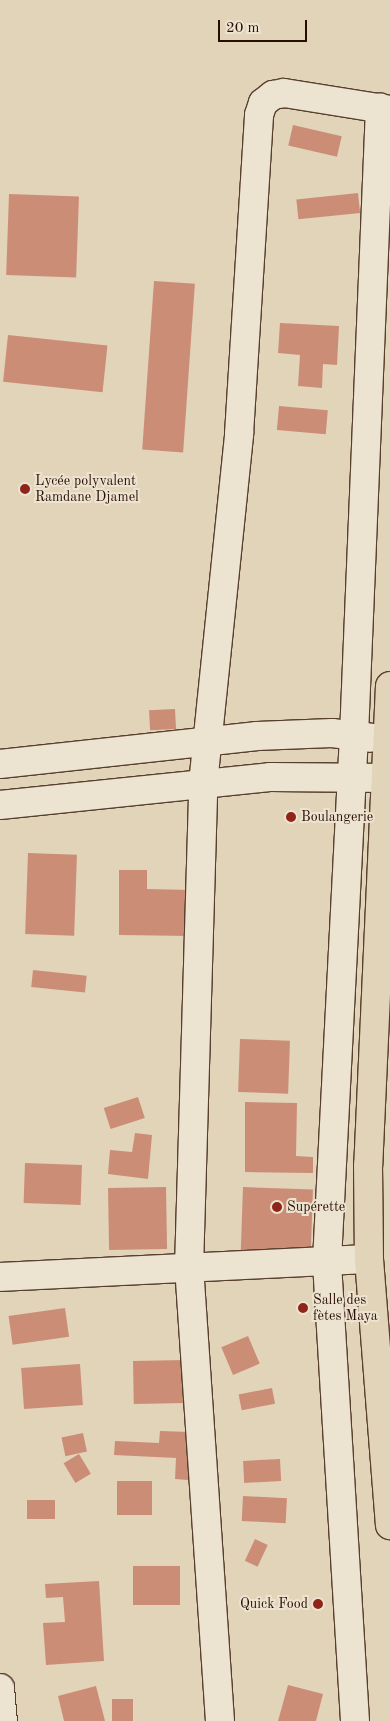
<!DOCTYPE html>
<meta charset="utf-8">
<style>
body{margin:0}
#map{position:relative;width:390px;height:1721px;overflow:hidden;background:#e2d4b8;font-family:"Old Standard TT",serif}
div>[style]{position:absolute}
.building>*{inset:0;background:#cc8d77;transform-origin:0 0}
.roads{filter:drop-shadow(1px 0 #573f2e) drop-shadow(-1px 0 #573f2e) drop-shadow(0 1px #573f2e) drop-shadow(0 -1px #573f2e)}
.minor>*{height:28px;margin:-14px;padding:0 14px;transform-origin:14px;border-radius:14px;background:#ece3d1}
.major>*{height:28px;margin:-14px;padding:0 14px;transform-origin:14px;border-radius:14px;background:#e2d4b8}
.dots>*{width:14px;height:14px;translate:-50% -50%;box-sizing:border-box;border:2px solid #ece3d1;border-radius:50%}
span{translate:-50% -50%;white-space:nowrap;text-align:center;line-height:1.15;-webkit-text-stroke:4px #ece3d1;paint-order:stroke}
.poi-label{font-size:14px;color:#290d00}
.left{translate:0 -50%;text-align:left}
.right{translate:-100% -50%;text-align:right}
.scale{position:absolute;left:218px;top:20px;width:89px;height:22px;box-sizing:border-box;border:2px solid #290d00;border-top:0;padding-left:6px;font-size:15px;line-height:18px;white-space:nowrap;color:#290d00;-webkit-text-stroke:4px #ece3d1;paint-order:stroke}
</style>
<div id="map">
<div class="building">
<div style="left:293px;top:125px;width:50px;height:21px;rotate:13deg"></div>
<div style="left:358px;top:193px;width:20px;height:62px;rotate:84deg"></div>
<div style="left:9px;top:194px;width:70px;height:81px;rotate:2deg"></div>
<div style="left:154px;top:281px;width:41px;height:169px;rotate:4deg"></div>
<div style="clip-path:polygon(280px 323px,339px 326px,337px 365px,323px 364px,322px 388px,298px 386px,300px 355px,278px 353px)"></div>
<div style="left:8px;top:335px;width:100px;height:47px;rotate:6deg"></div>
<div style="left:279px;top:406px;width:49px;height:24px;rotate:5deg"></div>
<div style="left:175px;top:709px;width:20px;height:26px;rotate:87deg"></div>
<div style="left:28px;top:853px;width:49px;height:81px;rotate:2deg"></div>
<div style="clip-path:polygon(119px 870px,147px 870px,147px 889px,191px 890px,191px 936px,119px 935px)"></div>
<div style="left:33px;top:970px;width:54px;height:17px;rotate:6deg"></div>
<div style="left:240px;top:1039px;width:50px;height:53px;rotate:2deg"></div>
<div style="left:138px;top:1097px;width:22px;height:36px;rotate:72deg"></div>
<div style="clip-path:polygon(245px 1102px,297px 1103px,296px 1156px,313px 1157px,313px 1173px,245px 1172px)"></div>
<div style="clip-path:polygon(135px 1133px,152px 1135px,148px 1179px,108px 1174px,110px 1150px,132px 1152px)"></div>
<div style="left:25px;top:1163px;width:57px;height:40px;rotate:2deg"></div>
<div style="left:166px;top:1187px;width:62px;height:58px;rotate:89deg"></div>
<div style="left:243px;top:1187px;width:70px;height:63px;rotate:2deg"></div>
<div style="left:65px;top:1308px;width:29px;height:57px;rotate:82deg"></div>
<div style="left:248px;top:1336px;width:30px;height:29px;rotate:67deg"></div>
<div style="left:185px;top:1360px;width:43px;height:52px;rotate:89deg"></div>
<div style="left:80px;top:1364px;width:41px;height:59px;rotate:86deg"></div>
<div style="left:272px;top:1388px;width:16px;height:34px;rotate:79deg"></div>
<div style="clip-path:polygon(160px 1431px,190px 1432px,188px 1480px,175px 1479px,176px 1458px,114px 1455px,115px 1441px,159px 1443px)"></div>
<div style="left:83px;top:1433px;width:19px;height:22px;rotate:78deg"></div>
<div style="left:79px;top:1454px;width:23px;height:18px;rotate:59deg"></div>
<div style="left:280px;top:1459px;width:22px;height:37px;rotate:87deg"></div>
<div style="left:117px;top:1481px;width:35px;height:34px"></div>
<div style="left:243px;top:1496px;width:44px;height:25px;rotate:3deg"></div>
<div style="left:27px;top:1500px;width:28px;height:19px"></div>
<div style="left:255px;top:1539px;width:14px;height:24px;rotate:25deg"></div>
<div style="left:133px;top:1566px;width:47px;height:39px"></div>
<div style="clip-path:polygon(99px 1581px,104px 1661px,46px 1665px,43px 1623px,65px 1622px,63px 1597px,46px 1598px,45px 1584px)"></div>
<div style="clip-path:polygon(288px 1685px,323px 1694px,316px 1721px,278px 1721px)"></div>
<div style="clip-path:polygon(96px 1686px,105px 1721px,64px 1721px,58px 1696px)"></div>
<div style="left:133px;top:1699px;width:22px;height:21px;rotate:90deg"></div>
</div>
<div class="roads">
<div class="minor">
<div style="left:0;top:764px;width:259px;rotate:-6.2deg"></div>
<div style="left:257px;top:736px;width:75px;rotate:-2.3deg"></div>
<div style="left:332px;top:733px;width:39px;rotate:7deg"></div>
<div style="left:0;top:805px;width:271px;rotate:-5.9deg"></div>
<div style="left:270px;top:777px;width:120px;rotate:0.5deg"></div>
<div style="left:0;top:1277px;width:369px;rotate:-2.8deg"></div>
<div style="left:0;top:1688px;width:33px;rotate:85deg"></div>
<div style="left:220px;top:1721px;width:454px;rotate:-93.9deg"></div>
<div style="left:189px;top:1268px;width:484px;rotate:-88.3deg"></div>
<div style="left:203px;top:784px;width:352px;rotate:-84.1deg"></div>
<div style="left:239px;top:434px;width:320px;rotate:-86.4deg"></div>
<div style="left:259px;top:115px;width:13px;rotate:-72deg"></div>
<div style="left:263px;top:103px;width:13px;rotate:-39deg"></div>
<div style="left:273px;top:95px;width:11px;rotate:-10deg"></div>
<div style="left:284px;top:93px;width:107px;rotate:9.1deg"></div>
<div style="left:355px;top:1721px;width:461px;rotate:-93.5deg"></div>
<div style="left:327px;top:1261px;width:526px;rotate:-87.06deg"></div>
<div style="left:354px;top:736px;width:629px;rotate:-87.63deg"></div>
</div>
<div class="major">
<div style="left:390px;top:686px;width:480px;rotate:92.6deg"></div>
<div style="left:368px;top:1165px;width:94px;rotate:89.4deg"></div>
<div style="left:369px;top:1259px;width:267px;rotate:85.5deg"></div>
</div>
</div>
<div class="dots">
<div style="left:25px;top:489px;background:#8f2418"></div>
<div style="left:291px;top:817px;background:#8f2418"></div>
<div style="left:277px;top:1207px;background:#8f2418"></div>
<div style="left:303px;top:1308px;background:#8f2418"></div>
<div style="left:318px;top:1604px;background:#8f2418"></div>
</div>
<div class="poi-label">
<span class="left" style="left:35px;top:489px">Lycée polyvalent<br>Ramdane Djamel</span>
<span class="left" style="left:301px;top:817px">Boulangerie</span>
<span class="left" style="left:287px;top:1207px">Supérette</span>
<span class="left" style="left:313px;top:1308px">Salle des<br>fètes Maya</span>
<span class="right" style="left:308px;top:1604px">Quick Food</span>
</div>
<div class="scale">20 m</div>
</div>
